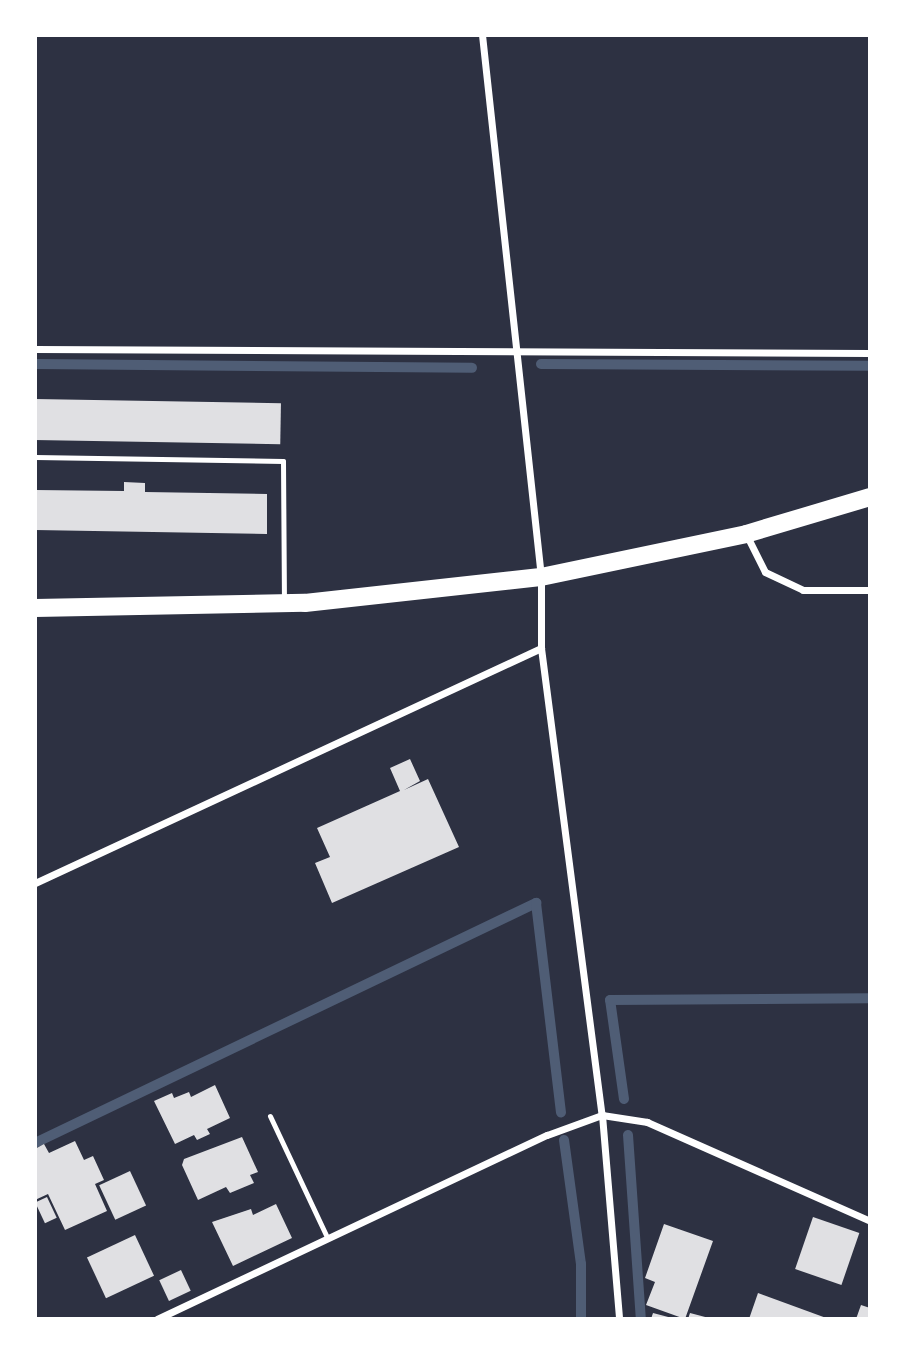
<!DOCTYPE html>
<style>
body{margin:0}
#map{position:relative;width:905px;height:1354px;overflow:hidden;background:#2d3142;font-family:"DM Sans",sans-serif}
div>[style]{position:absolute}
.stream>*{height:10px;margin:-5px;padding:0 5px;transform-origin:5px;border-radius:5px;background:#4f5d75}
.building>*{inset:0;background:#e0e0e3;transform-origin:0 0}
.service>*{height:5px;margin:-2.5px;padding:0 2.5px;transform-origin:2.5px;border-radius:2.5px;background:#fff}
.minor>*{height:7px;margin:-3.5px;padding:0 3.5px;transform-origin:3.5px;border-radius:3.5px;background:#fff}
.primary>*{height:18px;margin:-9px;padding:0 9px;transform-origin:9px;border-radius:9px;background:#fff}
span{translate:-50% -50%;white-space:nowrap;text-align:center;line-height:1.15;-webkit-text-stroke:7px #fff;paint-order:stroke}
.frame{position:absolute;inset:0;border:37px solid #fff;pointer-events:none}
</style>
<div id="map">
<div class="stream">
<div style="left:35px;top:364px;width:437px;rotate:0.5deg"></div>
<div style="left:541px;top:364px;width:329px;rotate:0.3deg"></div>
<div style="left:624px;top:1099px;width:100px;rotate:-98deg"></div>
<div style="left:610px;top:1000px;width:260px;rotate:-0.4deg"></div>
<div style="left:628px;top:1135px;width:184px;rotate:86deg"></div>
<div style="left:564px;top:1140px;width:125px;rotate:82.2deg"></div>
<div style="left:581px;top:1264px;width:55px;rotate:90deg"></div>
<div style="left:35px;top:1143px;width:556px;rotate:-25.6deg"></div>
<div style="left:536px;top:903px;width:211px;rotate:83.2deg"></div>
</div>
<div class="building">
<div style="left:35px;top:399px;width:246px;height:41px;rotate:1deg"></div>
<div style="clip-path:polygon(124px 482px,145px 483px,145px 492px,267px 494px,267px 534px,35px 530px,35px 490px,124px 491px)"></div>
<div style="clip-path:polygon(410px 759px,420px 781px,404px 790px,428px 779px,459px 847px,332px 903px,315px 863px,330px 857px,317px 828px,400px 791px,390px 768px)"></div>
<div style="clip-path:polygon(215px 1085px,230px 1118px,207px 1129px,210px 1134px,197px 1140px,194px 1135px,175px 1144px,154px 1101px,172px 1093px,174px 1098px,189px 1092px,191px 1097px)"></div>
<div style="clip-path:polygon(242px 1137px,258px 1172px,250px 1175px,254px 1183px,230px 1193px,226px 1187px,198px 1200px,182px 1165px,184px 1159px)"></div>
<div style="clip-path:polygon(75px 1141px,84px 1160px,93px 1156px,104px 1180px,95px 1184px,107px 1211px,65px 1230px,48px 1194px,35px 1200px,35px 1149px,44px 1144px,49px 1153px)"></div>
<div style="left:130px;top:1171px;width:38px;height:34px;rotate:65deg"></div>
<div style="left:47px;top:1197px;width:23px;height:13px;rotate:65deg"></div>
<div style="clip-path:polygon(276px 1204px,292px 1238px,233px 1266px,212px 1222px,251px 1209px,253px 1215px)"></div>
<div style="left:813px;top:1217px;width:49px;height:55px;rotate:19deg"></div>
<div style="clip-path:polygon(664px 1224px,713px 1241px,685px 1319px,646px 1305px,655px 1282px,645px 1278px)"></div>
<div style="left:135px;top:1235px;width:45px;height:53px;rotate:65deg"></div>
<div style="left:181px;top:1270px;width:23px;height:24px;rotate:65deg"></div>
<div style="clip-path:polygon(758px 1293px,829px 1319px,749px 1319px)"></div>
<div style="clip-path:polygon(861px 1305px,870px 1308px,870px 1319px,856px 1319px)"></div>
<div style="clip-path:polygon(653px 1313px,672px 1318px,672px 1319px,651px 1319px)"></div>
<div style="clip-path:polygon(690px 1313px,709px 1318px,709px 1319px,688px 1319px)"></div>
</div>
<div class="service">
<div style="left:35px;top:457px;width:248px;rotate:0.9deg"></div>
<div style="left:283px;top:461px;width:140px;rotate:89.6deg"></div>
<div style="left:270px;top:1116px;width:134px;rotate:64.8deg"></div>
</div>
<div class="minor">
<div style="left:35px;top:349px;width:835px;rotate:0.27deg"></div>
<div style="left:747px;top:536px;width:40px;rotate:63.4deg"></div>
<div style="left:765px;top:572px;width:42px;rotate:25.3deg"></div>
<div style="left:803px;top:590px;width:67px"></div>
<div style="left:541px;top:648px;width:471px;rotate:82.6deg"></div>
<div style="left:602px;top:1115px;width:205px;rotate:85.2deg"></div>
<div style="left:35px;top:883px;width:558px;rotate:-24.91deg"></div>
<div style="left:541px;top:648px;width:71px;rotate:-90deg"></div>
<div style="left:541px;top:577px;width:545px;rotate:-96.21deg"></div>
<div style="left:157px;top:1319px;width:431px;rotate:-25.3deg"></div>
<div style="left:547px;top:1135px;width:59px;rotate:-20deg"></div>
<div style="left:602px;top:1115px;width:46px;rotate:8.8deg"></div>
<div style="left:647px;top:1122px;width:244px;rotate:23.9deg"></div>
</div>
<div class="primary">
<div style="left:35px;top:608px;width:270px;rotate:-1.1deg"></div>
<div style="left:305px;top:603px;width:237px;rotate:-6.3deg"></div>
<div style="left:541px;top:577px;width:209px;rotate:-11.8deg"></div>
<div style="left:746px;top:534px;width:129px;rotate:-16.6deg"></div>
</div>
<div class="frame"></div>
</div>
